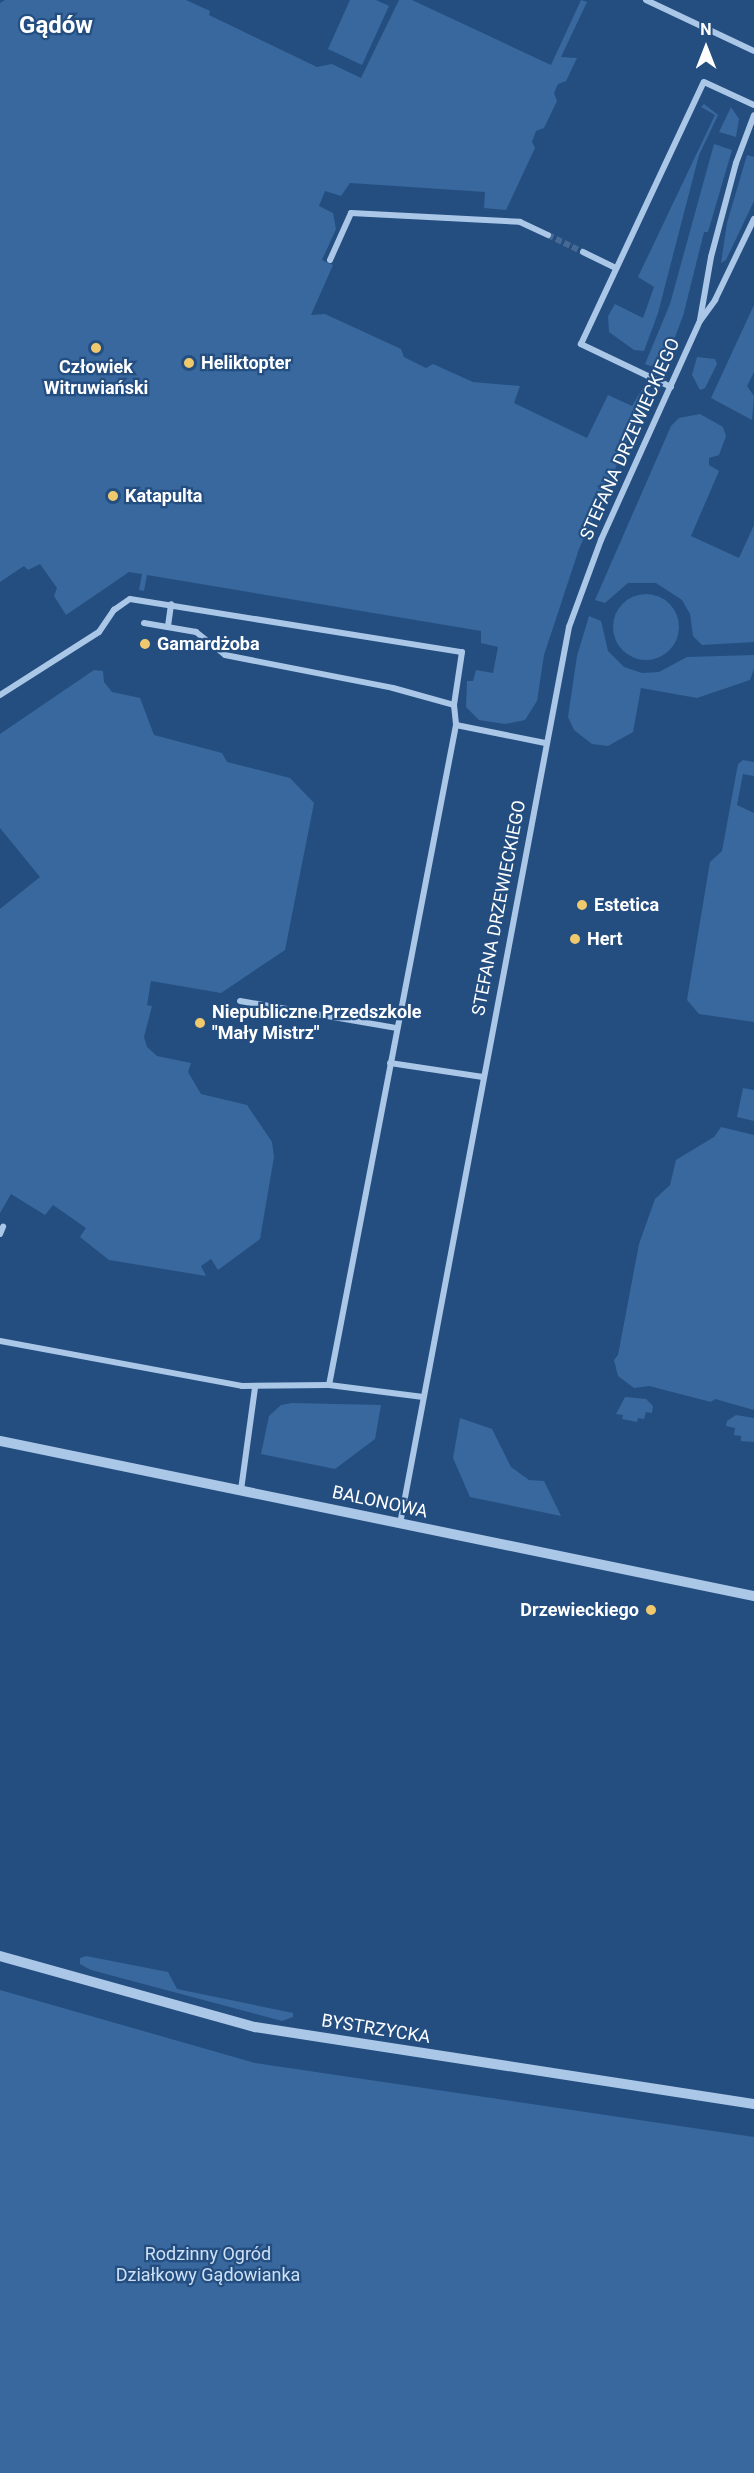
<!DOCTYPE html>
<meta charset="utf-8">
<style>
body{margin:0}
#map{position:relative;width:754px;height:2473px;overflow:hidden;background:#244e80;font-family:Roboto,sans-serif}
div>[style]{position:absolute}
.green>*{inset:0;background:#38689e}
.round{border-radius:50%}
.minor-tunnel>*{height:6px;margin-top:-3px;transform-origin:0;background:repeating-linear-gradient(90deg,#456993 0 6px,transparent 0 9px)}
.minor>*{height:6px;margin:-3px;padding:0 3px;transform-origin:3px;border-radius:3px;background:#aac7e7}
.tertiary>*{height:10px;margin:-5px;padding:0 5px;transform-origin:5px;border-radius:5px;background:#aac7e7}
.dots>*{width:16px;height:16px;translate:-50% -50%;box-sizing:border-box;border:3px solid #244e80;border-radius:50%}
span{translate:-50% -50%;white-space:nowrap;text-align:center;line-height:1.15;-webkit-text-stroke:4.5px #244e80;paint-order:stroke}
.poi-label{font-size:18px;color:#fff;font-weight:700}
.left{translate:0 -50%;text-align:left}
.right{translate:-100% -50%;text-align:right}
.street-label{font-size:18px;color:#fff}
.park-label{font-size:18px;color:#cde0f5}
.district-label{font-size:24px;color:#fff;font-weight:700}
.north{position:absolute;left:676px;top:18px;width:60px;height:60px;-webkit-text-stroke:4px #244e80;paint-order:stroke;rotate:0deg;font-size:16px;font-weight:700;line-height:24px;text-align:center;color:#fff}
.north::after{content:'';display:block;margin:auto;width:21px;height:27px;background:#fff;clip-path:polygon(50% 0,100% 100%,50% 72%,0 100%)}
</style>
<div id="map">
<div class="green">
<div style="clip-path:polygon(5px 0,186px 0,210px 11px,209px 15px,317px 67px,332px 64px,361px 78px,399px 0,412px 0,551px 65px,581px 0,587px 2px,561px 57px,577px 58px,566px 81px,558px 84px,554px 93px,557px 101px,544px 128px,536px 131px,532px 142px,535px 148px,506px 210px,484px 208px,485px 192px,350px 183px,341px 196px,325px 191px,319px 206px,333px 213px,336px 229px,322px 260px,333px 265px,311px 315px,325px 314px,401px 349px,404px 357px,426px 368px,433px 364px,473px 382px,520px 386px,514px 403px,587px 438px,608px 395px,632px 406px,644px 386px,650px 391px,579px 549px,544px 655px,537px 701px,525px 720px,505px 724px,479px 720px,466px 707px,467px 681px,473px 681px,476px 670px,493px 673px,498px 647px,481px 643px,481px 631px,147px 575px,144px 591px,139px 590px,142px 574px,129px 572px,66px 615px,54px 596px,57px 588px,40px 564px,28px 570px,24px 566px,0 582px,0 3px)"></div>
<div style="clip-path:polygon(350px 0,376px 0,389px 6px,362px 65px,328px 49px)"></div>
<div style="clip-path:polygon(704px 104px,718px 115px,699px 155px,658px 313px,644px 351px,634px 350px,609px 332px,608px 316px,615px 304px,643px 318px,654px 287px,638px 277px,715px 115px,701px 107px)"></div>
<div style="clip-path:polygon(731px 107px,739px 119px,736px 137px,719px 132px)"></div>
<div style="clip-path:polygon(714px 144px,732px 150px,708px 232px,704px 232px,683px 316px,665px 363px,650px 366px,645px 364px,670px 304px)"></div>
<div style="clip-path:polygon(747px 155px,754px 157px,754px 201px,726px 260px,721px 263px,727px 223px)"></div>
<div style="clip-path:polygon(754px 305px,754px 372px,747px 386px,754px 396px,752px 420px,711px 398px)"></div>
<div style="clip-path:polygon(697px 357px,715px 359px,717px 364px,705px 388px,700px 390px,692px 375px)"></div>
<div style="clip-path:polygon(700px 414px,723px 427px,726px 436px,719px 455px,709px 458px,709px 465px,719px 471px,691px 536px,739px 558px,754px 525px,754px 642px,702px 645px,693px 636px,690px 614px,682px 600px,656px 583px,628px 583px,605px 603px,595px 600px,671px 426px,679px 418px)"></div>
<div class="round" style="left:613px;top:594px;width:66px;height:66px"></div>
<div style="clip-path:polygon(589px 616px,601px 621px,608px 651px,624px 667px,642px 673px,659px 672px,687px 657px,754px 655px,754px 669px,750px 680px,697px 698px,641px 688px,633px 732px,608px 746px,592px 744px,574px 730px,568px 717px,577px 656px)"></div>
<div style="clip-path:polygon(94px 670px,103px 671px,104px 682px,112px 692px,140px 698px,154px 735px,222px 753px,227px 762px,290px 778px,314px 803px,285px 950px,221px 993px,151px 981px,147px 1005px,152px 1006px,144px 1037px,147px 1047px,157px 1056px,191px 1063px,188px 1072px,201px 1094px,247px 1105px,272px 1142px,274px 1157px,260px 1239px,218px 1270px,211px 1259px,201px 1266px,206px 1276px,109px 1260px,80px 1237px,86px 1228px,53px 1205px,45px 1215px,11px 1194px,0 1213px,0 909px,40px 877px,0 828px,0 734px)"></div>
<div style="clip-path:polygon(743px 760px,754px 762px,754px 776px,743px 774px,737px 805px,754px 813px,754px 1022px,699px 1014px,687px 1000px,710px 862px,722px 851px,738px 764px)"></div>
<div style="clip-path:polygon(743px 1088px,754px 1090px,754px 1121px,737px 1117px)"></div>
<div style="clip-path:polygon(721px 1127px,754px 1135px,754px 1410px,715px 1399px,711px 1402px,649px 1386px,634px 1388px,618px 1376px,614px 1360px,618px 1355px,639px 1244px,655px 1199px,670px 1185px,676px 1160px,714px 1137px)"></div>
<div style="clip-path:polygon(625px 1397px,646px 1399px,653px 1406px,652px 1413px,646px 1412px,644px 1419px,638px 1418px,637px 1422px,622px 1419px,623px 1415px,616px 1414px)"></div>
<div style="clip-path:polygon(292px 1403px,381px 1405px,375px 1439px,335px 1469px,261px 1454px,269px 1416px,281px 1405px)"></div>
<div style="clip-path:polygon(736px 1415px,754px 1418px,754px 1442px,741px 1441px,741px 1436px,734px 1435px,735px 1428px,726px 1426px,727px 1421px)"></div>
<div style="clip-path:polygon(460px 1418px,492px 1429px,511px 1467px,529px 1480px,544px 1481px,561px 1516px,470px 1497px,453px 1458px)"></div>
<div style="clip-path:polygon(86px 1956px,168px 1972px,177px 1989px,293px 2013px,293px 2017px,282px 2021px,91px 1970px,80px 1964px,80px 1958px)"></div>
<div style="clip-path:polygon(0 1990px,255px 2063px,754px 2137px,754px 2473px,0 2473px)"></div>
</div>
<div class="minor-tunnel">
<div style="left:548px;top:235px;width:39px;rotate:26deg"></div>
</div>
<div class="minor">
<div style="left:646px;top:0;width:119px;rotate:25.3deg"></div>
<div style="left:583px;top:252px;width:37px;rotate:26deg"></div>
<div style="left:330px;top:260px;width:51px;rotate:-65.9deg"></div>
<div style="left:351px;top:213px;width:169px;rotate:3deg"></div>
<div style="left:520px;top:222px;width:31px;rotate:25deg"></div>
<div style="left:700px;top:320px;width:64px;rotate:-80.1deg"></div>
<div style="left:711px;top:257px;width:97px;rotate:-75.1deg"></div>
<div style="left:736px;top:163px;width:51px;rotate:-69.4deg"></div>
<div style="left:671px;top:387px;width:100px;rotate:-154.5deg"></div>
<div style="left:581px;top:344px;width:289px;rotate:-64.9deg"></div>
<div style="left:704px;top:82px;width:55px;rotate:24.7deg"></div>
<div style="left:144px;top:623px;width:53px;rotate:9.8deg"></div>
<div style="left:196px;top:632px;width:37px;rotate:38deg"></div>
<div style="left:225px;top:655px;width:171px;rotate:11.1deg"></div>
<div style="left:393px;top:688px;width:63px;rotate:15.6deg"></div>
<div style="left:168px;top:626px;width:22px;rotate:-82deg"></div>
<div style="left:0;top:695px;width:117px;rotate:-32.5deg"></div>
<div style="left:99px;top:632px;width:27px;rotate:-56deg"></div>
<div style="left:114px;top:610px;width:19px;rotate:-35deg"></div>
<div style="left:130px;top:599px;width:336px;rotate:9.1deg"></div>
<div style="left:462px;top:652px;width:54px;rotate:98.6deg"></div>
<div style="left:454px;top:705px;width:20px;rotate:84deg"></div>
<div style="left:456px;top:725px;width:672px;rotate:100.89deg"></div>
<div style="left:329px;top:1385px;width:95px;rotate:7.3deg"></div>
<div style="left:456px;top:725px;width:91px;rotate:11.4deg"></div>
<div style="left:240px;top:1001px;width:158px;rotate:9.8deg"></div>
<div style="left:390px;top:1063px;width:94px;rotate:8.6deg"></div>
<div style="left:0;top:1234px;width:8px;rotate:-67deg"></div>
<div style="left:0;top:1341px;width:246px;rotate:10.5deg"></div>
<div style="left:242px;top:1386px;width:87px;rotate:-0.7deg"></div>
<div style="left:241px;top:1490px;width:103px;rotate:-82.2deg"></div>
<div style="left:400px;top:1524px;width:913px;rotate:-79.33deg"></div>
<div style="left:569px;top:627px;width:93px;rotate:-69.8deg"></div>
<div style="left:601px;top:540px;width:240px;rotate:-65.7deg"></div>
<div style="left:700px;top:321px;width:26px;rotate:-54deg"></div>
<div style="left:715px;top:300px;width:90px;rotate:-64.3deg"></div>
</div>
<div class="tertiary">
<div style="left:0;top:1441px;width:770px;rotate:11.62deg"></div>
<div style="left:0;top:1956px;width:265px;rotate:15.6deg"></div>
<div style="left:255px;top:2027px;width:505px;rotate:8.77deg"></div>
</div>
<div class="dots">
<div style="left:96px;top:348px;background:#f1c96d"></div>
<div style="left:189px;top:363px;background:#f1c96d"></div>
<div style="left:113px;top:496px;background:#f1c96d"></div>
<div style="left:145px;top:644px;background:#f1c96d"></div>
<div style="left:582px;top:905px;background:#f1c96d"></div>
<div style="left:575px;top:939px;background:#f1c96d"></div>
<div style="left:200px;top:1023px;background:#f1c96d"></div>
<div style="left:651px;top:1610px;background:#f1c96d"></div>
</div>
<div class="poi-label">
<span class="left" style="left:201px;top:363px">Heliktopter</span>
<span style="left:96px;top:378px">Człowiek<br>Witruwiański</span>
<span class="left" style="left:125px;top:496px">Katapulta</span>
<span class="left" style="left:157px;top:644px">Gamardżoba</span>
<span class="left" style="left:594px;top:905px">Estetica</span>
<span class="left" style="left:587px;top:939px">Hert</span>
<span class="left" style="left:212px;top:1023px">Niepubliczne Przedszkole<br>"Mały Mistrz"</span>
<span class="right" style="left:639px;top:1610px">Drzewieckiego</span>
</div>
<div class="street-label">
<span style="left:630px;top:439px;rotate:-66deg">STEFANA DRZEWIECKIEGO</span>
<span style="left:499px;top:908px;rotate:-79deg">STEFANA DRZEWIECKIEGO</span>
<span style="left:380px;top:1502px;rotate:12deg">BALONOWA</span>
<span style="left:376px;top:2029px;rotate:9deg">BYSTRZYCKA</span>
</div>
<div class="park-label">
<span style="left:208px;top:2265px">Rodzinny Ogród<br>Działkowy Gądowianka</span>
</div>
<div class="district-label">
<span style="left:56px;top:26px">Gądów</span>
</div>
<div class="north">N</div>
</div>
